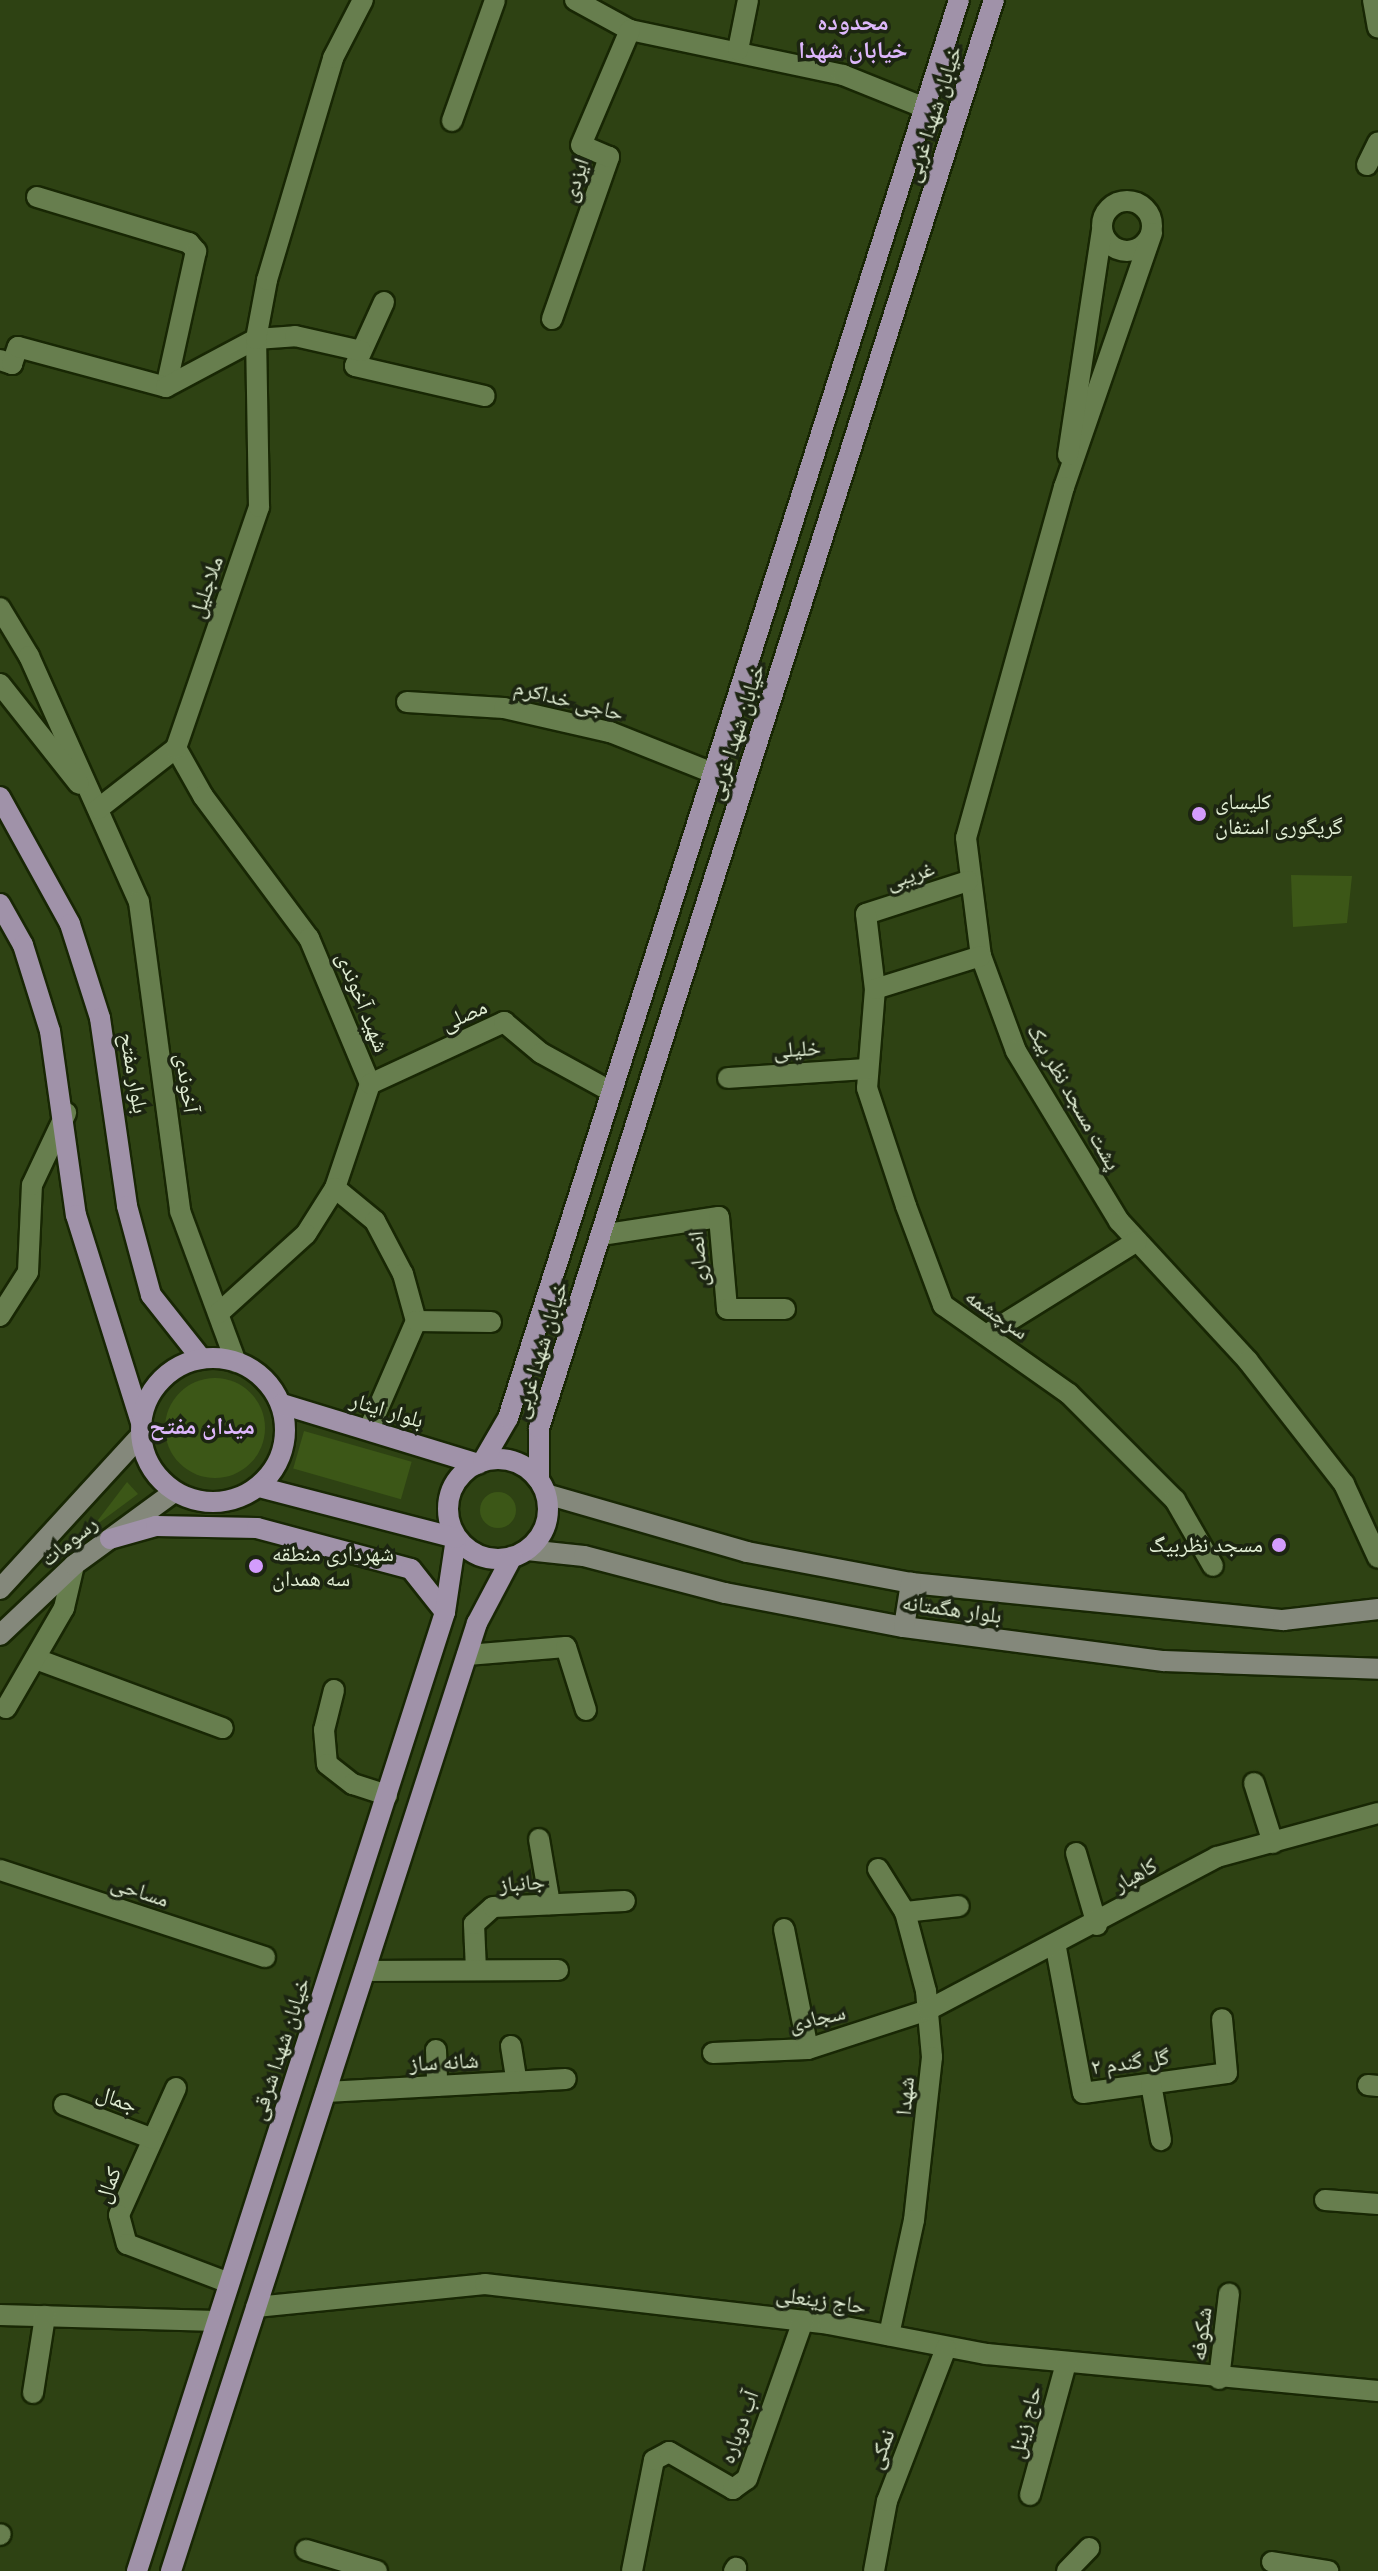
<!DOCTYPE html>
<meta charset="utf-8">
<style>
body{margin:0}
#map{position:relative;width:1378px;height:2571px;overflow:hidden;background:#2e4213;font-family:"Archivo Narrow","Noto Naskh Arabic",sans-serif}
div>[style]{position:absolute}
.green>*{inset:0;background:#3c5717;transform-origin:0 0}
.round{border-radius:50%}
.roads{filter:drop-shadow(2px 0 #182704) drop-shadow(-2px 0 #182704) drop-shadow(0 2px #182704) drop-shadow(0 -2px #182704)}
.minor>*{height:20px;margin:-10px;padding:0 10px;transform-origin:10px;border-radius:10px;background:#677e4e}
.minor>.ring{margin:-10px;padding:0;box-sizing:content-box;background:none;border:20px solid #677e4e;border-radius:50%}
.secondary>*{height:20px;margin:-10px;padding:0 10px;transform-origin:10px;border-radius:10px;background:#84887b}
.primary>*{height:20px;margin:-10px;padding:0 10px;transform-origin:10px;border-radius:10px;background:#a092a9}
.primary>.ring{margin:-10px;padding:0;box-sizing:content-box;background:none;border:20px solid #a092a9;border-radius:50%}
.dots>*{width:22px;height:22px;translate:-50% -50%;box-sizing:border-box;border:4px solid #1c2511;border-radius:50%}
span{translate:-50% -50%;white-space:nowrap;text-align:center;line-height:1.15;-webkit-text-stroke:7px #1c2511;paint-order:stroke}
.street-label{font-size:22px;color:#e1eed4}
.poi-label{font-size:22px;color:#e1eed4}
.left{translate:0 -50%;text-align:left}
.right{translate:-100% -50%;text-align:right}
.neighbourhood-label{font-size:24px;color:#ddb7fb;font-weight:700}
</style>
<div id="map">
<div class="green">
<div style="clip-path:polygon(1291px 875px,1352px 876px,1347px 923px,1293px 927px)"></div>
<div class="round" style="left:165px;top:1378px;width:100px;height:100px"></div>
<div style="left:304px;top:1431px;width:112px;height:39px;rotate:16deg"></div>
<div style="clip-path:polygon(127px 1482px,138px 1494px,92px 1528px)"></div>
<div class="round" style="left:480px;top:1492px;width:36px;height:36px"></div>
</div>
<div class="roads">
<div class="minor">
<div style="left:575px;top:0;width:63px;rotate:28.6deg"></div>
<div style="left:630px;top:30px;width:218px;rotate:11.9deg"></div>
<div style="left:843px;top:75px;width:88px;rotate:21.9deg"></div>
<div style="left:1373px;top:0;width:28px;rotate:80deg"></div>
<div style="left:738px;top:50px;width:51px;rotate:-78.7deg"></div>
<div style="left:452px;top:121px;width:128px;rotate:-70.4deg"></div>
<div style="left:1367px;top:165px;width:25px;rotate:-64deg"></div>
<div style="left:37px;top:197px;width:159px;rotate:16.8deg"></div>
<div style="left:189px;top:243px;width:11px;rotate:49deg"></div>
<div style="left:196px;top:251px;width:139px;rotate:102.4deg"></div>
<div class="ring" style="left:1102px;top:201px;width:30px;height:30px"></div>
<div style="left:1152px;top:233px;width:269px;rotate:109.1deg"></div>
<div style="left:1064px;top:487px;width:364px;rotate:105.6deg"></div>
<div style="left:966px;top:838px;width:119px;rotate:82.8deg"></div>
<div style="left:981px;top:956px;width:101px;rotate:69.8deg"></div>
<div style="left:1016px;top:1051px;width:199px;rotate:58.8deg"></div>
<div style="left:1119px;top:1221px;width:190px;rotate:47.3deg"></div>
<div style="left:1248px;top:1361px;width:156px;rotate:52deg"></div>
<div style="left:1344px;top:1484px;width:81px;rotate:65.3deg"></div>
<div style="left:384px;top:302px;width:70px;rotate:114.4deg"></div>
<div style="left:355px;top:366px;width:133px;rotate:13deg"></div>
<div style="left:552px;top:319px;width:172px;rotate:-70.6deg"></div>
<div style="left:609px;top:157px;width:30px;rotate:-157deg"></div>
<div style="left:581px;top:145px;width:125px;rotate:-66.9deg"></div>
<div style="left:0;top:360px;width:13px;rotate:18deg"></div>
<div style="left:12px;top:364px;width:18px;rotate:-71deg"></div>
<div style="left:18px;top:347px;width:153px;rotate:15.1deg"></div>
<div style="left:166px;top:387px;width:102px;rotate:-28.1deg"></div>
<div style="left:256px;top:339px;width:39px;rotate:-4deg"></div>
<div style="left:295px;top:336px;width:68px;rotate:12.8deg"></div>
<div style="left:1068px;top:455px;width:227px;rotate:-81.4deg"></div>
<div style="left:0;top:608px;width:56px;rotate:58.9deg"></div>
<div style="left:29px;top:656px;width:269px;rotate:65.9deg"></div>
<div style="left:139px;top:902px;width:312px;rotate:82.4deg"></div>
<div style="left:180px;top:1211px;width:161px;rotate:69.7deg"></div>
<div style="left:0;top:684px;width:127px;rotate:51.7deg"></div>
<div style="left:407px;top:702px;width:97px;rotate:3.5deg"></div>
<div style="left:504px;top:708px;width:109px;rotate:12.8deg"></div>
<div style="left:610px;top:732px;width:111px;rotate:21.7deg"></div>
<div style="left:176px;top:748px;width:55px;rotate:60.6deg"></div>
<div style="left:203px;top:796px;width:177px;rotate:53.3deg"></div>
<div style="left:309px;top:938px;width:158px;rotate:67.3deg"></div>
<div style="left:370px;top:1084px;width:110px;rotate:108.6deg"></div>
<div style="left:335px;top:1188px;width:54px;rotate:122.2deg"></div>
<div style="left:306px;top:1234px;width:118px;rotate:137.8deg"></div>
<div style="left:98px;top:809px;width:99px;rotate:-38deg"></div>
<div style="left:176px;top:748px;width:255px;rotate:-71deg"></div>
<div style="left:259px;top:507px;width:168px;rotate:-91deg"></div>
<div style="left:256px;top:339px;width:60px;rotate:-79.4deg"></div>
<div style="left:267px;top:280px;width:232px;rotate:-73.4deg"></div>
<div style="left:333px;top:58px;width:65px;rotate:-62.7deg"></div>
<div style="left:968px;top:881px;width:107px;rotate:162.1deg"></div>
<div style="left:866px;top:914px;width:76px;rotate:83.2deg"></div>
<div style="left:875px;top:989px;width:99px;rotate:94.6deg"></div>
<div style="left:867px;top:1088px;width:124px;rotate:71.7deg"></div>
<div style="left:906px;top:1206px;width:106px;rotate:69.5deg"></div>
<div style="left:943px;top:1305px;width:154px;rotate:35.2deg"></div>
<div style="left:1069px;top:1394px;width:150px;rotate:45deg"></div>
<div style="left:1175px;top:1500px;width:76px;rotate:60.1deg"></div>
<div style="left:875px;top:989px;width:111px;rotate:-17.3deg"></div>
<div style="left:728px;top:1078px;width:140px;rotate:-3.7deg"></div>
<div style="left:370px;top:1084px;width:148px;rotate:-24.8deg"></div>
<div style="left:504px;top:1022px;width:48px;rotate:40deg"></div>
<div style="left:541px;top:1053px;width:81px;rotate:28.8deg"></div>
<div style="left:335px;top:1188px;width:52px;rotate:39.5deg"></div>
<div style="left:375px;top:1221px;width:60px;rotate:62.2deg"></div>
<div style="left:403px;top:1274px;width:49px;rotate:74.5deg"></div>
<div style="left:416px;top:1321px;width:118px;rotate:113.5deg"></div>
<div style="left:601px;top:1235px;width:119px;rotate:-8.7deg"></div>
<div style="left:719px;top:1217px;width:92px;rotate:85deg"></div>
<div style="left:727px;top:1309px;width:58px"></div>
<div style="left:0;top:1316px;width:52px;rotate:-57.5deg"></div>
<div style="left:28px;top:1272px;width:87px;rotate:-87.4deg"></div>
<div style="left:32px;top:1185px;width:80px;rotate:-64.7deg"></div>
<div style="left:416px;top:1321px;width:75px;rotate:0.8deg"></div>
<div style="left:986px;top:1335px;width:178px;rotate:-31.9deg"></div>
<div style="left:467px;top:1655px;width:99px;rotate:-4.6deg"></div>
<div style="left:566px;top:1647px;width:66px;rotate:72.4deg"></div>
<div style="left:36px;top:1659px;width:199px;rotate:20.3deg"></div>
<div style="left:334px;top:1690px;width:41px;rotate:104deg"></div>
<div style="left:324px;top:1730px;width:34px;rotate:85deg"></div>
<div style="left:327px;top:1764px;width:33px;rotate:38deg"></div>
<div style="left:353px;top:1784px;width:36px;rotate:18deg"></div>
<div style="left:6px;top:1708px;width:116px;rotate:-59.9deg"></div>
<div style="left:64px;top:1608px;width:44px;rotate:-76.9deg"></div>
<div style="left:1254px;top:1783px;width:63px;rotate:72.4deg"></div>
<div style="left:539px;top:1839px;width:66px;rotate:80.4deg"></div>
<div style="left:1076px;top:1853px;width:75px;rotate:73.7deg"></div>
<div style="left:878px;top:1869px;width:51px;rotate:57.9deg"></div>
<div style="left:905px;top:1912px;width:82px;rotate:75.1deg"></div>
<div style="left:926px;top:1991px;width:66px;rotate:84.8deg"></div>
<div style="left:932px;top:2057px;width:164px;rotate:96.3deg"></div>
<div style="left:914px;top:2220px;width:118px;rotate:102.3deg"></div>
<div style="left:0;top:1870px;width:279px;rotate:18.2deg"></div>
<div style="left:905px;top:1912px;width:54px;rotate:-6.3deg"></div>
<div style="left:784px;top:1929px;width:122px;rotate:78.7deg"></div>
<div style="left:1056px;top:1948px;width:147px;rotate:79.5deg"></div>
<div style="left:1083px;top:2093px;width:145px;rotate:-7.9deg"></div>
<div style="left:1227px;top:2073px;width:54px;rotate:-95.3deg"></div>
<div style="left:476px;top:1970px;width:46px;rotate:-92.5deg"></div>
<div style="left:474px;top:1924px;width:25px;rotate:-42deg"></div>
<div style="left:493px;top:1907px;width:132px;rotate:-2.6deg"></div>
<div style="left:365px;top:1971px;width:193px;rotate:-0.3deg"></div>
<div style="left:511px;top:2046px;width:36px;rotate:81deg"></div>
<div style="left:436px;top:2050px;width:36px;rotate:88deg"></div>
<div style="left:713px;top:2053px;width:95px;rotate:-2.4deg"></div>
<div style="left:808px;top:2049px;width:126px;rotate:-18deg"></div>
<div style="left:928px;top:2010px;width:327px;rotate:-27.9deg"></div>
<div style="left:1217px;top:1857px;width:167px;rotate:-15.3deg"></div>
<div style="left:1151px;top:2084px;width:57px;rotate:79.9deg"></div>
<div style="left:1368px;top:2085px;width:10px;rotate:6deg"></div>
<div style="left:176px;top:2088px;width:139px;rotate:114.2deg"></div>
<div style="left:119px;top:2215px;width:30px;rotate:75deg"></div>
<div style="left:127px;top:2244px;width:109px;rotate:20.9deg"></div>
<div style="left:326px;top:2092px;width:240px;rotate:-3.1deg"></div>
<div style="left:64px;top:2105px;width:95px;rotate:20.9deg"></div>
<div style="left:1325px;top:2200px;width:53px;rotate:4.3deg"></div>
<div style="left:256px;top:2307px;width:230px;rotate:-5.7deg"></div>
<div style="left:485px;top:2284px;width:346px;rotate:6.6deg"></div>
<div style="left:829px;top:2324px;width:160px;rotate:10.8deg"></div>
<div style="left:986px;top:2354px;width:394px;rotate:5.4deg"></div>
<div style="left:0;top:2315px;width:217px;rotate:1.6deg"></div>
<div style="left:1219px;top:2379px;width:86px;rotate:-83.3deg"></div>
<div style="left:33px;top:2393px;width:78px;rotate:-81.1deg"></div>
<div style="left:1030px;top:2495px;width:137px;rotate:-74.7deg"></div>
<div style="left:0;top:2535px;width:1px;rotate:-45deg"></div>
<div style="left:306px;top:2550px;width:74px;rotate:16.5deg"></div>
<div style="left:1272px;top:2562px;width:57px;rotate:9.1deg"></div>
<div style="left:632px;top:2571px;width:113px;rotate:-78.8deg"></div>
<div style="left:654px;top:2460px;width:17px;rotate:-28deg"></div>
<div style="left:669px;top:2452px;width:74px;rotate:30deg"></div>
<div style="left:733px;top:2489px;width:17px;rotate:-36deg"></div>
<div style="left:747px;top:2479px;width:168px;rotate:-70.5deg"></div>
<div style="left:734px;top:2571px;width:4px;rotate:-56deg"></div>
<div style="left:874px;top:2571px;width:71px;rotate:-79.5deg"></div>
<div style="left:887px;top:2501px;width:164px;rotate:-68.9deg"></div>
<div style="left:1067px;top:2571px;width:32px;rotate:-46deg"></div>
</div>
<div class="secondary">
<div style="left:546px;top:1494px;width:209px;rotate:16.1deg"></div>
<div style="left:747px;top:1552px;width:167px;rotate:10.7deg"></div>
<div style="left:911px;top:1583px;width:374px;rotate:5.7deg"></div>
<div style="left:1283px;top:1620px;width:96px;rotate:-6.6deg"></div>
<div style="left:527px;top:1550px;width:57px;rotate:6deg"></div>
<div style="left:584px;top:1556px;width:146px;rotate:14.7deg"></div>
<div style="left:725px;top:1593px;width:182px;rotate:10.8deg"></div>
<div style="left:904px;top:1627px;width:262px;rotate:7.5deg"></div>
<div style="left:1164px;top:1661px;width:214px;rotate:2.1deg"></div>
<div style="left:0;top:1589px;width:209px;rotate:-47.5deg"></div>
<div style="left:904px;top:1627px;width:45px;rotate:-81deg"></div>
<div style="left:0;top:1635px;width:102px;rotate:-43.4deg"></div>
<div style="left:74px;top:1565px;width:124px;rotate:-36.1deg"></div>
</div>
<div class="primary">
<div style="left:0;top:797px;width:145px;rotate:61.1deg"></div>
<div style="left:70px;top:924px;width:99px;rotate:72.3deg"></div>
<div style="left:100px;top:1018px;width:190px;rotate:81.8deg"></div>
<div style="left:127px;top:1206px;width:92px;rotate:74.9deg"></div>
<div style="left:151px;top:1295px;width:80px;rotate:51.6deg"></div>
<div style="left:0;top:904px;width:47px;rotate:60.7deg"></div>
<div style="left:23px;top:945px;width:90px;rotate:72.6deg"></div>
<div style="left:50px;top:1031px;width:186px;rotate:82deg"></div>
<div style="left:76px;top:1215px;width:220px;rotate:72.6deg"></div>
<div class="ring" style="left:141px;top:1358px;width:124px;height:124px"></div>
<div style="left:282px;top:1404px;width:205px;rotate:17deg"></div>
<div class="ring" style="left:448px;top:1459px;width:80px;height:80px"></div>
<div style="left:483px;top:1461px;width:50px;rotate:-59.8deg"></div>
<div style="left:508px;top:1418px;width:1488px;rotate:-72.36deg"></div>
<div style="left:539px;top:1480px;width:52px;rotate:-90deg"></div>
<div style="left:539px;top:1428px;width:1499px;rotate:-72.33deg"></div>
<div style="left:110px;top:1539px;width:48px;rotate:-15.8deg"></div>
<div style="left:156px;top:1526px;width:101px;rotate:1.1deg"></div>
<div style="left:257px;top:1528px;width:159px;rotate:14.9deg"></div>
<div style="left:411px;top:1569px;width:55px;rotate:51.7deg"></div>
<div style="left:137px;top:2571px;width:1007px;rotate:-72.19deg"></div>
<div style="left:445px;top:1612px;width:75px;rotate:-81.5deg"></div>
<div style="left:456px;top:1538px;width:203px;rotate:-165.5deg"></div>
<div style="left:171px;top:2571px;width:996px;rotate:-72.11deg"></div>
<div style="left:477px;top:1623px;width:75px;rotate:-62.1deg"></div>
</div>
</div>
<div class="dots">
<div style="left:1199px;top:814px;background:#d39cfc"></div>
<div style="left:1279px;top:1545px;background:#d39cfc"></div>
<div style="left:256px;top:1566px;background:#d39cfc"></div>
</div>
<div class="street-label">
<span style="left:933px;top:114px;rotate:-72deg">خیابان شهدا غربی</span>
<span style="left:575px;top:180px;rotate:-71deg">ایزدی</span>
<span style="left:206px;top:587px;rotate:-71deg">ملاجلیل</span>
<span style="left:569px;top:700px;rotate:14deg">حاجی خداکرم</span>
<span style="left:736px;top:732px;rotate:-72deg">خیابان شهدا غربی</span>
<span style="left:910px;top:875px;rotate:-18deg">غریبی</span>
<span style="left:363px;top:1002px;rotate:68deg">شهید آخوندی</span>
<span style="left:464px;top:1015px;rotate:-24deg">مصلی</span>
<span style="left:797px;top:1049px;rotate:-4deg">خلیلی</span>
<span style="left:134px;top:1073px;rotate:80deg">بلوار مفتح</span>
<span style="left:187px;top:1083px;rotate:82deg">آخوندی</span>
<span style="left:1074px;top:1097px;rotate:60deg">پشت مسجد نظر بیک</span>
<span style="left:698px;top:1259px;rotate:-95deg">انصاری</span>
<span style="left:997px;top:1314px;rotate:35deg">سرچشمه</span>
<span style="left:540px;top:1350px;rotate:-73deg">خیابان شهدا غربی</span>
<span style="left:387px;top:1410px;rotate:17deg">بلوار ایثار</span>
<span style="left:69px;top:1541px;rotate:-39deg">رسومات</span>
<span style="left:952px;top:1609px;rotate:8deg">بلوار هگمتانه</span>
<span style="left:1135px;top:1875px;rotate:-30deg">کاهبار</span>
<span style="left:522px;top:1883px;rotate:-5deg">جانباز</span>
<span style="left:140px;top:1891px;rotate:18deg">مساحی</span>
<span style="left:817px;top:2018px;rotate:-13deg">سجادی</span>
<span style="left:280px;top:2049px;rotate:-72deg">خیابان شهدا شرقی</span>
<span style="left:444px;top:2062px;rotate:-3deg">شانه ساز</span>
<span style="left:1130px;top:2062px;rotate:-8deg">گل گندم ۲</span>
<span style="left:905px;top:2096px;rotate:-85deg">شهدا</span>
<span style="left:117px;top:2099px;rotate:21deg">جمال</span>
<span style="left:108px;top:2185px;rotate:-69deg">کمال</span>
<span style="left:821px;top:2300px;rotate:8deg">حاج زینعلی</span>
<span style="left:1201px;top:2334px;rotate:-83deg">شکوفه</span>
<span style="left:1025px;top:2422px;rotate:-75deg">حاج زینل</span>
<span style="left:739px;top:2427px;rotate:-70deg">آب دوباره</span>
<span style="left:881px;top:2449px;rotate:-69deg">نمکی</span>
</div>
<div class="poi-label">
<span class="left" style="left:1215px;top:814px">کلیسای<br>گریگوری استفان</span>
<span class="right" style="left:1263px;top:1545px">مسجد نظربیگ</span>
<span class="left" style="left:272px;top:1566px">شهرداری منطقه<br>سه همدان</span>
</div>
<div class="neighbourhood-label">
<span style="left:853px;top:36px">محدوده<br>خیابان شهدا</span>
<span style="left:202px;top:1426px">میدان مفتح</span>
</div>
</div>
